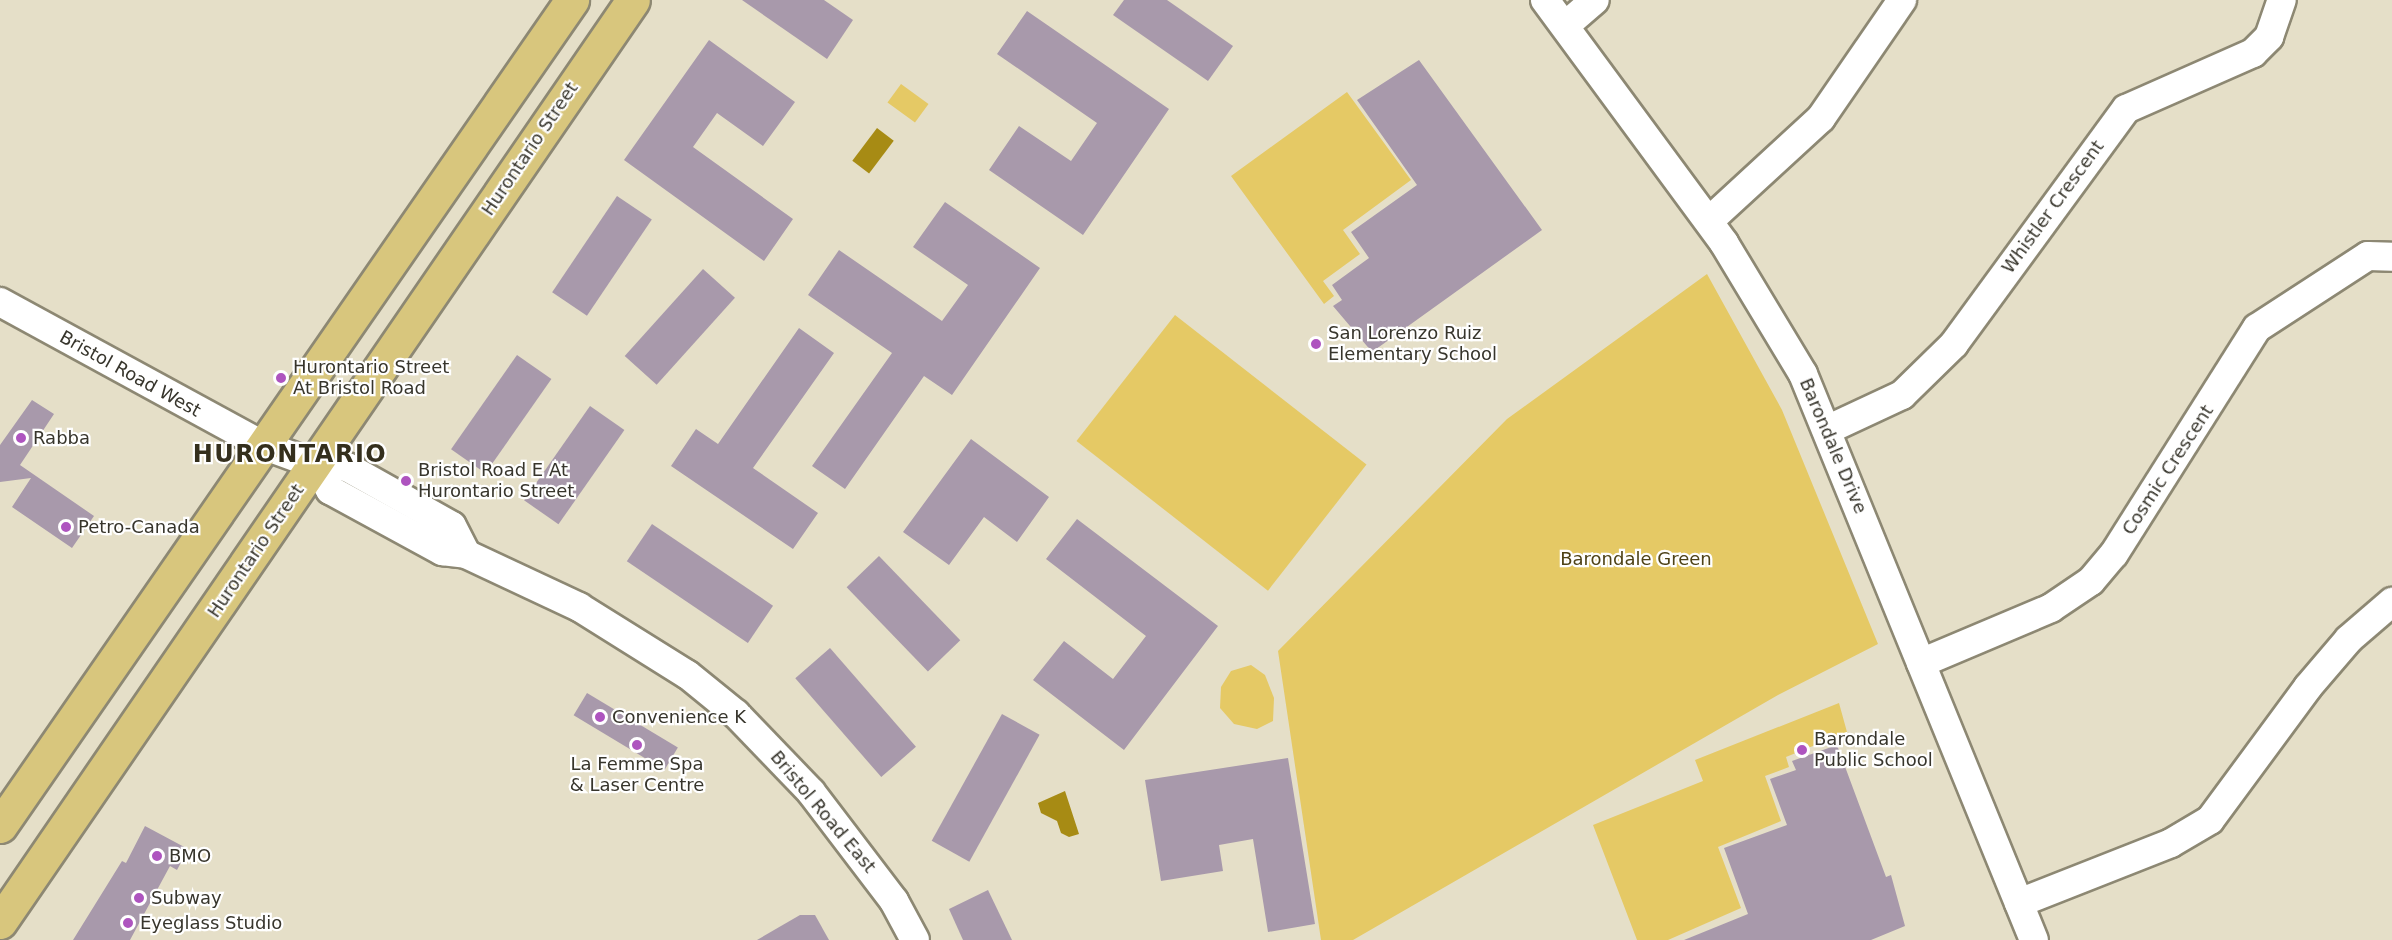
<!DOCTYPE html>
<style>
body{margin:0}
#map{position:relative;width:2392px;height:940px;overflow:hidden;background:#e5dfc8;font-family:"DejaVu Sans",sans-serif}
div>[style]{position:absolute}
.green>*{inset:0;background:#e5c965;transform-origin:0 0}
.water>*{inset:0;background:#a78b14;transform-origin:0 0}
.building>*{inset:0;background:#a899ab;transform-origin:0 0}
.roads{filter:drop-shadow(2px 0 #8d8873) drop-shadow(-2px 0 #8d8873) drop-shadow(0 2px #8d8873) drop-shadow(0 -2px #8d8873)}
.minor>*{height:28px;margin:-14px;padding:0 14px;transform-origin:14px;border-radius:14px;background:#fff}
.major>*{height:33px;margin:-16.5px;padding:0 16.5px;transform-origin:16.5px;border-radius:16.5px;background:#d8c67d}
.dots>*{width:16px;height:16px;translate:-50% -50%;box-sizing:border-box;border:3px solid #fff;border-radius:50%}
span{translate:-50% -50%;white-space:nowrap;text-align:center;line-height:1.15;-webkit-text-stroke:4.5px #fff;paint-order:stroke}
.street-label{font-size:18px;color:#37352c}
.poi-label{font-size:18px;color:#37352c}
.left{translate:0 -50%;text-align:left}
.park-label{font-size:18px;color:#4e4217}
.district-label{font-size:24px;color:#342f1d;font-weight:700;letter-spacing:1.5px}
</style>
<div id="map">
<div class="green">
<div style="left:901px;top:84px;width:34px;height:23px;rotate:36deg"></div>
<div style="clip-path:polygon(1347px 92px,1411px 180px,1343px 230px,1360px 254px,1323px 281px,1334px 296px,1324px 304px,1231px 176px)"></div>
<div style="clip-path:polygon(1707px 274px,1782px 410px,1878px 644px,1778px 695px,1353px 940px,1321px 940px,1278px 651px,1507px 419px)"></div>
<div style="left:1175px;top:315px;width:243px;height:160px;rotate:38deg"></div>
<div style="clip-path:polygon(1251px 665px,1265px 675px,1274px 698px,1273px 721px,1257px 729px,1234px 724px,1220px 708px,1221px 687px,1231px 671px)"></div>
<div style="clip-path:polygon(1839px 703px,1847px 732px,1786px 757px,1789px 767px,1765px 776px,1781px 821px,1718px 847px,1741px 908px,1668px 940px,1637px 940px,1593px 825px,1703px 781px,1695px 760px)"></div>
</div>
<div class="water">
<div style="left:877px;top:128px;width:21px;height:41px;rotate:37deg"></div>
<div style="clip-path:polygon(1065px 791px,1079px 834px,1069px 837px,1061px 833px,1057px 821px,1041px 813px,1038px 803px)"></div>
</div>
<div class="building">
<div style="clip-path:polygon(742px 0,824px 0,853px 20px,827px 59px)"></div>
<div style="clip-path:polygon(1124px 0,1167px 0,1233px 46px,1208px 81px,1113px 15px)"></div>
<div style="clip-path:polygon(1027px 11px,1169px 109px,1083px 235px,989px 170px,1019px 126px,1071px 161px,1097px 123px,997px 54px)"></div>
<div style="clip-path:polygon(709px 40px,795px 102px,763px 146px,717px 113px,693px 147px,793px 219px,764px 261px,624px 160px)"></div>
<div style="clip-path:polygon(1419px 60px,1542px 230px,1372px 352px,1333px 306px,1342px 300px,1332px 285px,1369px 258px,1351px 232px,1417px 185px,1357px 100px)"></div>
<div style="left:617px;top:196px;width:42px;height:116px;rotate:34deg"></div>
<div style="clip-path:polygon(945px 202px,1040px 268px,952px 395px,924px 376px,845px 489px,812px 466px,892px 353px,808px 295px,839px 250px,942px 321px,968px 285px,913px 247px)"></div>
<div style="left:703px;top:269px;width:43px;height:117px;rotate:42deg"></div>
<div style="clip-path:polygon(799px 328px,834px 353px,753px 468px,818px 513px,793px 549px,671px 466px,696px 429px,718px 444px)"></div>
<div style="left:517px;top:355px;width:42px;height:115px;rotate:35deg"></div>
<div style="clip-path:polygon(32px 400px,54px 414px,20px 465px,94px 516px,72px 548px,12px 507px,31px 478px,0 482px,0 445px)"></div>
<div style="left:590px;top:406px;width:42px;height:115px;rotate:35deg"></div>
<div style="clip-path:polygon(971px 439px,1049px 497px,1017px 542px,984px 517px,949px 565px,903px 532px)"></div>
<div style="clip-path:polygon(1077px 519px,1218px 626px,1124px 750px,1033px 680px,1064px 641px,1113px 679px,1146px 636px,1046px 559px)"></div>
<div style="left:652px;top:524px;width:146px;height:45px;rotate:34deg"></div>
<div style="left:879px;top:556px;width:117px;height:45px;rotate:46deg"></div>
<div style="left:830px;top:648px;width:131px;height:46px;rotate:49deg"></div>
<div style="left:587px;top:693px;width:106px;height:26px;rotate:31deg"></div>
<div style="left:1002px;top:714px;width:43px;height:145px;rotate:29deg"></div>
<div style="clip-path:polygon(1837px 745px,1886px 877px,1891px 875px,1905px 926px,1871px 940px,1684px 940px,1748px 914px,1724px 848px,1787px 825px,1770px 779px,1796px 770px,1792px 761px)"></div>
<div style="clip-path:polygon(1288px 758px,1315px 924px,1268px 932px,1253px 839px,1219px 845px,1223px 871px,1161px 881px,1145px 780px)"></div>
<div style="clip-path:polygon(145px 826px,188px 849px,177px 870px,170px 866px,130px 940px,73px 940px,122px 861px,126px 863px)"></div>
<div style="clip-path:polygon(988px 890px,1012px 940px,963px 940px,949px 909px)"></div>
<div style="clip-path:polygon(800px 915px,815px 915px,829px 940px,757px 940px)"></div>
</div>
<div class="roads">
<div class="minor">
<div style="left:1545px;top:0;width:302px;rotate:53.6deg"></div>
<div style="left:1724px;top:243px;width:153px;rotate:58.9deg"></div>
<div style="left:1803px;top:374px;width:611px;rotate:67.8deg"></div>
<div style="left:1566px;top:25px;width:38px;rotate:-41deg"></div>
<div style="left:1709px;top:221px;width:152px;rotate:-42.6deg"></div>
<div style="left:1821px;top:118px;width:143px;rotate:-55.5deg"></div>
<div style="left:0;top:302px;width:296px;rotate:28.6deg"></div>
<div style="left:260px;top:444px;width:58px;rotate:20.3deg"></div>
<div style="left:314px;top:464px;width:33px;rotate:5deg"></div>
<div style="left:347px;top:467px;width:120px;rotate:29.3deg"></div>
<div style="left:452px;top:526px;width:31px;rotate:63deg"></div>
<div style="left:1829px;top:429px;width:81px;rotate:-25deg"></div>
<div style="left:1902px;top:395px;width:73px;rotate:-44.4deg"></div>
<div style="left:1954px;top:344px;width:291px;rotate:-53.8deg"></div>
<div style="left:2126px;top:109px;width:139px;rotate:-23.8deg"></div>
<div style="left:2253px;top:53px;width:23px;rotate:-45deg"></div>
<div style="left:2269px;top:37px;width:39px;rotate:-71deg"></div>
<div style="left:314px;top:464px;width:31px;rotate:58deg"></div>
<div style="left:330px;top:490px;width:128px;rotate:28.6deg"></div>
<div style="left:442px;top:551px;width:24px;rotate:7deg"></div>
<div style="left:466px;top:554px;width:125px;rotate:25.1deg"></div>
<div style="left:579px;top:607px;width:128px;rotate:32deg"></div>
<div style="left:688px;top:675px;width:62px;rotate:39.1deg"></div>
<div style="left:736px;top:714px;width:108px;rotate:46.1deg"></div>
<div style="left:811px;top:792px;width:137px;rotate:52.7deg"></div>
<div style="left:894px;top:901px;width:44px;rotate:61.7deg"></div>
<div style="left:1921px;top:663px;width:141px;rotate:-22.9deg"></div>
<div style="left:2051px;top:608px;width:48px;rotate:-34deg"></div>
<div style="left:2091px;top:581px;width:35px;rotate:-50deg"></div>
<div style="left:2114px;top:554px;width:267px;rotate:-57.7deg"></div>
<div style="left:2257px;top:328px;width:132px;rotate:-33deg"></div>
<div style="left:2368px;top:256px;width:24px;rotate:2deg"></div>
<div style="left:2019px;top:903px;width:163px;rotate:-21.5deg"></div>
<div style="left:2171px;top:843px;width:45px;rotate:-30.5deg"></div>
<div style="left:2210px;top:820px;width:165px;rotate:-53.6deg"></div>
<div style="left:2308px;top:687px;width:63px;rotate:-49.5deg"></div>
<div style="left:2349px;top:639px;width:57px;rotate:-40.7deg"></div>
</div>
<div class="major">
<div style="left:0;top:826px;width:1005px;rotate:-55.3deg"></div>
<div style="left:0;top:922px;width:1118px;rotate:-55.53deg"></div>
</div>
</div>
<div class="dots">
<div style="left:1316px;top:344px;background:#ae54bf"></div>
<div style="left:281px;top:378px;background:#ae54bf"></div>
<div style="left:21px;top:438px;background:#ae54bf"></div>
<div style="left:406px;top:481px;background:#ae54bf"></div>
<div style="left:66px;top:527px;background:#ae54bf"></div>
<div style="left:600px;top:717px;background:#ae54bf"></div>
<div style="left:637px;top:745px;background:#ae54bf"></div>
<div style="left:1802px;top:750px;background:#ae54bf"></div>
<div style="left:157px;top:856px;background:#ae54bf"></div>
<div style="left:139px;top:898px;background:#ae54bf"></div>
<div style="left:128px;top:923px;background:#ae54bf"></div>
</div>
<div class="street-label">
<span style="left:530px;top:149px;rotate:-56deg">Hurontario Street</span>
<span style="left:2053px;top:207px;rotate:-54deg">Whistler Crescent</span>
<span style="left:130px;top:374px;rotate:29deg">Bristol Road West</span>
<span style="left:1833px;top:446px;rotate:67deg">Barondale Drive</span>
<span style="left:2168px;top:470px;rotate:-57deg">Cosmic Crescent</span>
<span style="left:256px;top:551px;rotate:-56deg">Hurontario Street</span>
<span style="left:823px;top:812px;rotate:50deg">Bristol Road East</span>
</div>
<div class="poi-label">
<span class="left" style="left:1328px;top:344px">San Lorenzo Ruiz<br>Elementary School</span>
<span class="left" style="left:293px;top:378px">Hurontario Street<br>At Bristol Road</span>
<span class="left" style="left:33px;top:438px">Rabba</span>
<span class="left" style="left:418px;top:481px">Bristol Road E At<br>Hurontario Street</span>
<span class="left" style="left:78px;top:527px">Petro-Canada</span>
<span class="left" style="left:612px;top:717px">Convenience K</span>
<span class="left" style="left:1814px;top:750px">Barondale<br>Public School</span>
<span style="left:637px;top:775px">La Femme Spa<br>&amp; Laser Centre</span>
<span class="left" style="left:169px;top:856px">BMO</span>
<span class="left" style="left:151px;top:898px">Subway</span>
<span class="left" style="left:140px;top:923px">Eyeglass Studio</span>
</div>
<div class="park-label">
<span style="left:1636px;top:559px">Barondale Green</span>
</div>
<div class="district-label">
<span style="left:290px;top:455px">HURONTARIO</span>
</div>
</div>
